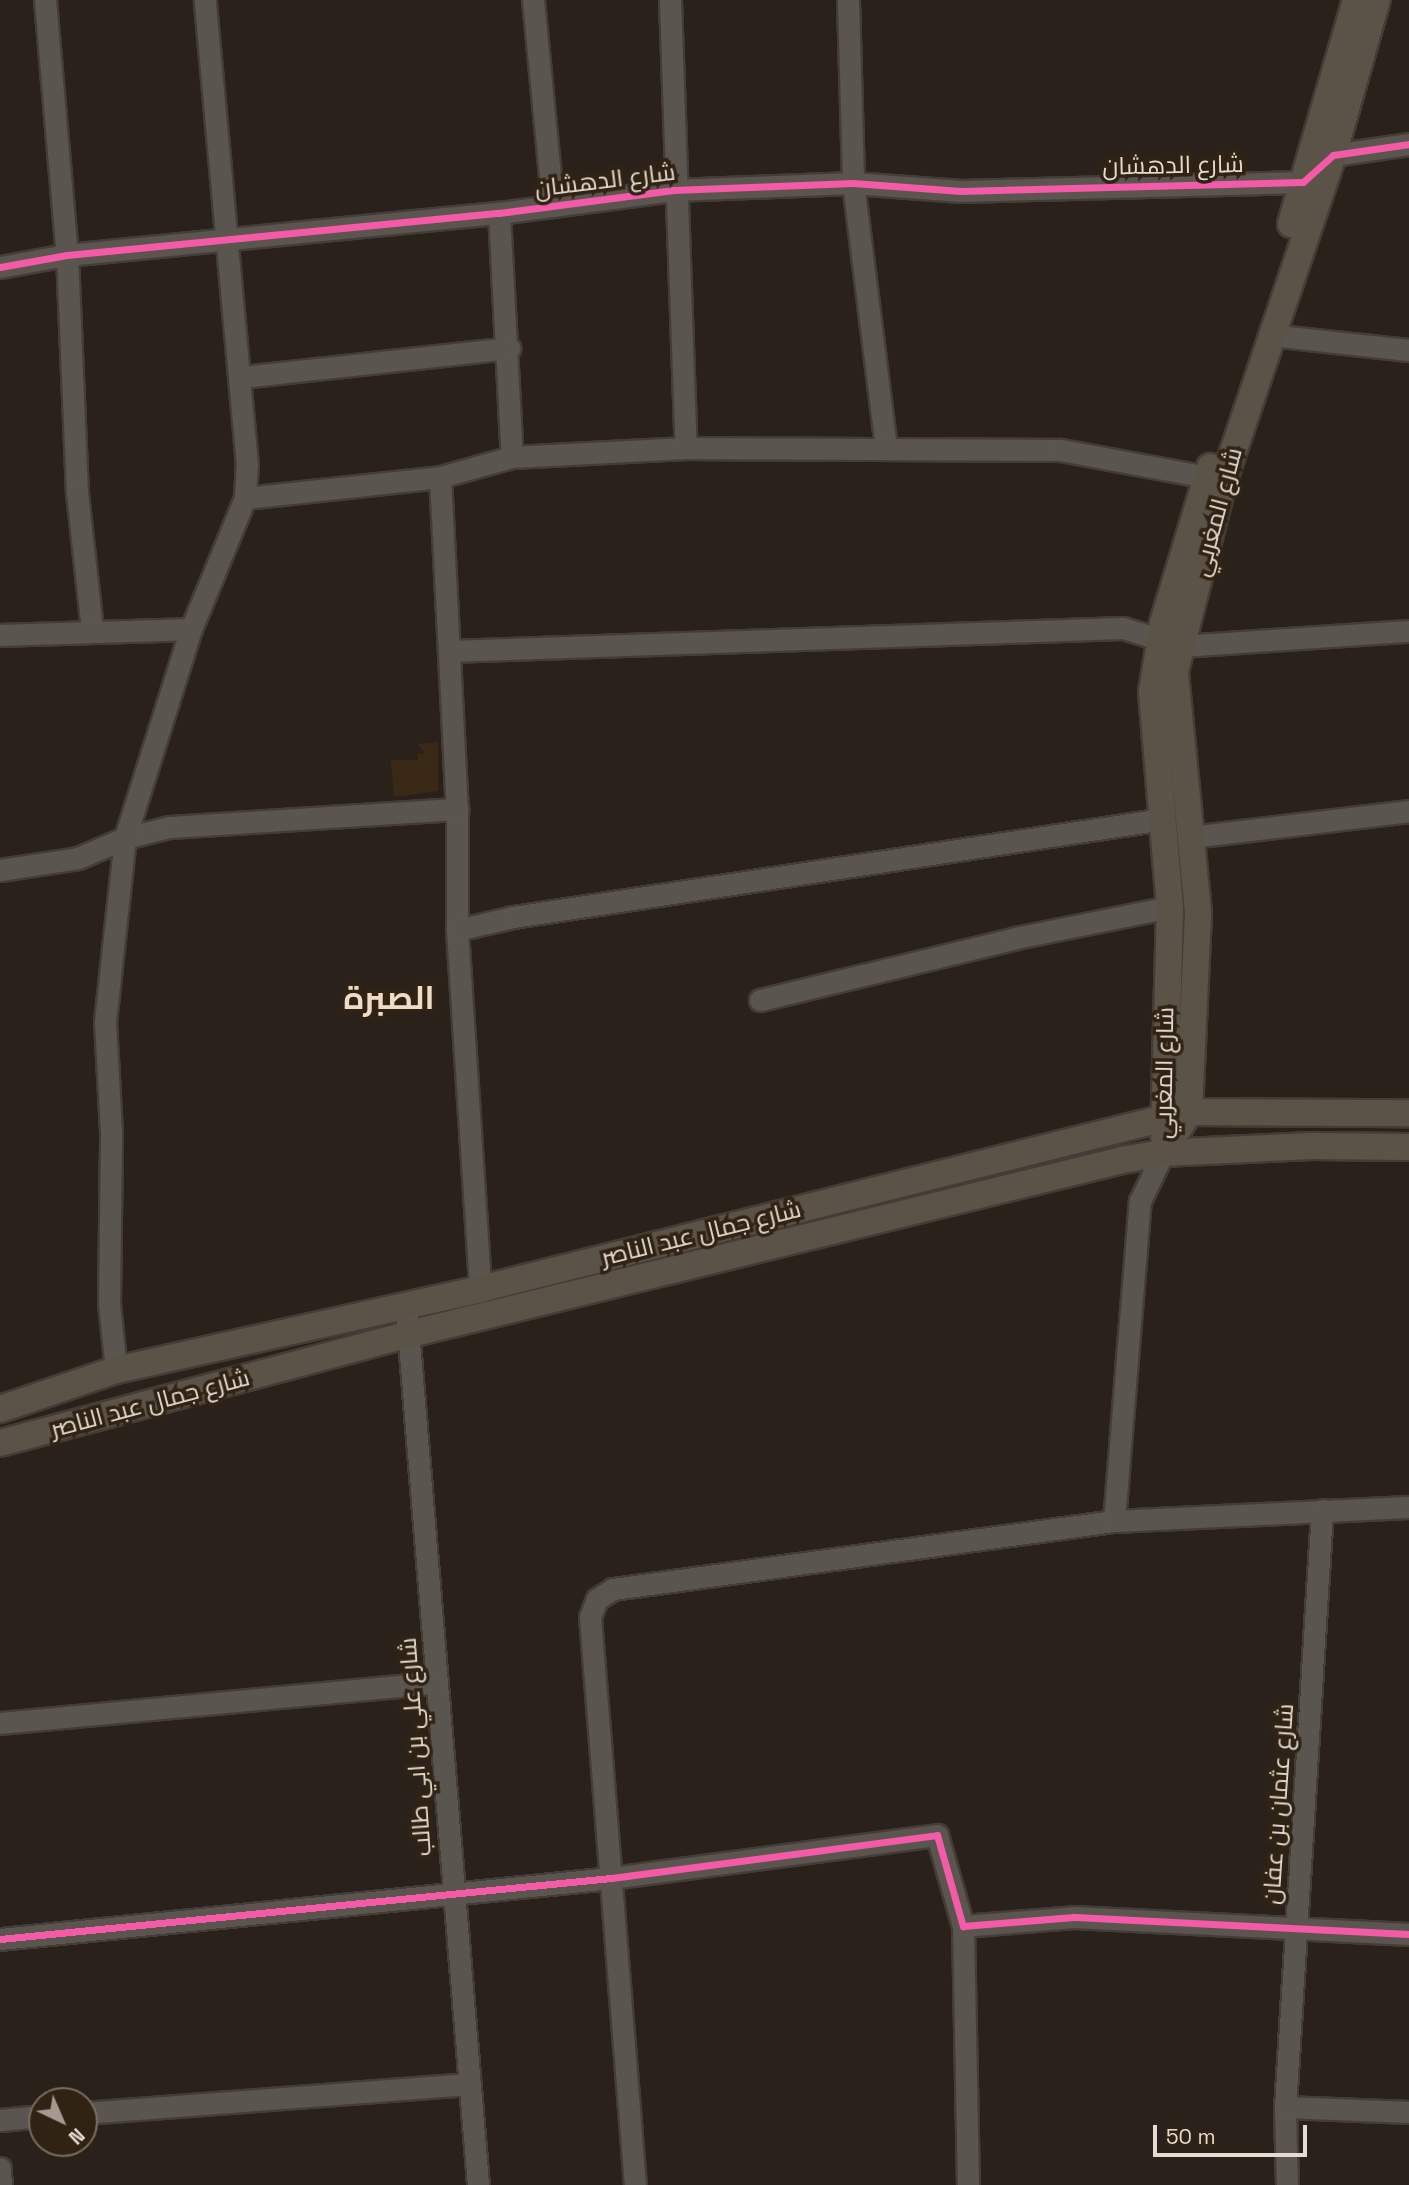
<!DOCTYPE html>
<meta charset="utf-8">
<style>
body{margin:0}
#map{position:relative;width:1409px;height:2185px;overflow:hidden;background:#2a221a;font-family:"Space Grotesk",Cairo,sans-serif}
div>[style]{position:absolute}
.built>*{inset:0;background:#3a2916}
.roads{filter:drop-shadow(2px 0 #443d37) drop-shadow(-2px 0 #443d37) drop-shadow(0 2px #443d37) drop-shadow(0 -2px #443d37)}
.minor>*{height:21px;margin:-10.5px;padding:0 10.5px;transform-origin:10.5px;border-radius:10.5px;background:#5b554f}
.major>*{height:26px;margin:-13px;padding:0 13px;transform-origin:13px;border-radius:13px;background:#5c5348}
.cycleway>*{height:7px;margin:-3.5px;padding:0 3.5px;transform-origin:3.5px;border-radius:3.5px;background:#f35aa7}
span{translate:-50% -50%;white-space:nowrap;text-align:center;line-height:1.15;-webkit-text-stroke:7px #302314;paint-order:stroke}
.street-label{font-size:24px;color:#e5dbd2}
.district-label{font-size:32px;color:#eedcc8;font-weight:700}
.north{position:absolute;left:28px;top:2087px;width:70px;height:70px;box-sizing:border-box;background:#302314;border:2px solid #786d60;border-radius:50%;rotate:136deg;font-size:19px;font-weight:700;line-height:28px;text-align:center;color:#e5dbd2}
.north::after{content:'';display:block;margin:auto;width:24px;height:32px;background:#a49a92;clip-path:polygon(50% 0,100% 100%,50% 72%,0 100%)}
.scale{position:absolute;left:1153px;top:2125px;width:154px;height:32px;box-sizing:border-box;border:4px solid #e5dbd2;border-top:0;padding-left:9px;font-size:21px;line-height:24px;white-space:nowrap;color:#e5dbd2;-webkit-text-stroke:5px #302314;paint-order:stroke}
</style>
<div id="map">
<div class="built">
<div style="clip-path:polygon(438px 742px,438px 791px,394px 797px,391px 760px,418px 760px,418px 754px,425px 753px,418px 744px)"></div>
</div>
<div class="roads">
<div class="minor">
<div style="left:45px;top:0;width:256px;rotate:85.1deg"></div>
<div style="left:67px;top:255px;width:238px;rotate:87.6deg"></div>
<div style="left:77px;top:493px;width:137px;rotate:83.7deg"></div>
<div style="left:533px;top:0;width:207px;rotate:84.5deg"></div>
<div style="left:670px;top:0;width:448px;rotate:88deg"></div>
<div style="left:848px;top:0;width:183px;rotate:88.4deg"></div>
<div style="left:853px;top:183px;width:268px;rotate:82.9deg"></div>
<div style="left:499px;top:213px;width:244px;rotate:87deg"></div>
<div style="left:0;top:267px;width:68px;rotate:-10.2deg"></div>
<div style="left:67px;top:255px;width:434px;rotate:-5.6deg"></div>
<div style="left:499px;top:213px;width:176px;rotate:-7.5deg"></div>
<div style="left:673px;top:190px;width:180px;rotate:-2.2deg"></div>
<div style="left:853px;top:183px;width:108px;rotate:4.2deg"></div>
<div style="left:961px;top:191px;width:342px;rotate:-1.5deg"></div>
<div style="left:1303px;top:182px;width:40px;rotate:-42deg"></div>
<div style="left:1333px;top:155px;width:77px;rotate:-8.2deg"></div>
<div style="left:1270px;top:335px;width:140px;rotate:6.2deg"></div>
<div style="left:242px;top:377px;width:269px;rotate:-6.2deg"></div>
<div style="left:440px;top:477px;width:332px;rotate:87.1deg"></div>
<div style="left:457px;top:809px;width:121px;rotate:90deg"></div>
<div style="left:457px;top:930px;width:360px;rotate:86.3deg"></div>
<div style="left:245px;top:498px;width:196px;rotate:-6.1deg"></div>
<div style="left:440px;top:477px;width:75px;rotate:-15.5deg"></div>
<div style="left:512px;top:457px;width:174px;rotate:-3deg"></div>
<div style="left:686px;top:448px;width:375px;rotate:0.3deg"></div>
<div style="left:1061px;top:450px;width:148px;rotate:10.5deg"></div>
<div style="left:0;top:635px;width:191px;rotate:-1.8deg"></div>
<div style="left:449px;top:651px;width:674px;rotate:-1.95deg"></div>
<div style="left:1123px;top:628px;width:61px;rotate:17.2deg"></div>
<div style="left:1181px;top:646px;width:228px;rotate:-3.8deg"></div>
<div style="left:1191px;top:837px;width:220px;rotate:-6.8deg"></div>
<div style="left:0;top:870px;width:79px;rotate:-8.7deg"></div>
<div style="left:78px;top:858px;width:51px;rotate:-23.1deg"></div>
<div style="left:125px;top:838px;width:45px;rotate:-14deg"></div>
<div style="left:169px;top:827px;width:289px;rotate:-3.6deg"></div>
<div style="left:457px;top:930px;width:57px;rotate:-13.1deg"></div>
<div style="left:513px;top:917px;width:657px;rotate:-8.57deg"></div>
<div style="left:760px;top:1000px;width:263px;rotate:-13.6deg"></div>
<div style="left:1016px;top:938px;width:157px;rotate:-11.4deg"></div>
<div style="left:406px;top:1305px;width:883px;rotate:85.32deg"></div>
<div style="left:116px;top:1370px;width:67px;rotate:-96deg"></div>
<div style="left:109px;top:1303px;width:171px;rotate:-89.3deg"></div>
<div style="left:111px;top:1132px;width:110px;rotate:-93.1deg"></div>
<div style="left:105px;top:1022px;width:185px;rotate:-83.8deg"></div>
<div style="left:125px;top:838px;width:219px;rotate:-72.5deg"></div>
<div style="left:191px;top:629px;width:142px;rotate:-67.6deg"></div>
<div style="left:245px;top:498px;width:33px;rotate:-87deg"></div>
<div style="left:247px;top:465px;width:467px;rotate:-95.2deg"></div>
<div style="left:1114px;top:1521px;width:321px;rotate:-85.4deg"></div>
<div style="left:1140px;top:1201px;width:53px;rotate:-64.4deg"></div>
<div style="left:0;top:1723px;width:436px;rotate:-5.3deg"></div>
<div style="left:963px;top:1926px;width:259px;rotate:88.9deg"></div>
<div style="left:0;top:1939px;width:614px;rotate:-5.7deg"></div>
<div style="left:611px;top:1878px;width:329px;rotate:-7.5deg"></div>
<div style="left:937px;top:1835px;width:95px;rotate:74.1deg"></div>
<div style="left:963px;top:1926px;width:111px;rotate:-4.6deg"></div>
<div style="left:1074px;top:1917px;width:335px;rotate:2.9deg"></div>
<div style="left:1285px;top:2107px;width:124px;rotate:2.3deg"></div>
<div style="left:84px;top:2113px;width:386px;rotate:-4.3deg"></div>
<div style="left:0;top:2120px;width:42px;rotate:-5.4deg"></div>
<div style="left:0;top:2168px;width:17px;rotate:87deg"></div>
<div style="left:635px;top:2185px;width:570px;rotate:-94.53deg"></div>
<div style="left:590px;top:1617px;width:19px;rotate:-69deg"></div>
<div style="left:597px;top:1599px;width:19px;rotate:-32deg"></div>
<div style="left:613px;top:1589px;width:506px;rotate:-7.73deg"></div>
<div style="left:1114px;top:1521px;width:295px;rotate:-2.7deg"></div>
<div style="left:1287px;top:2185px;width:78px;rotate:-91.5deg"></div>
<div style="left:1285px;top:2107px;width:598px;rotate:-86.45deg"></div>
</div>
<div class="major">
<div style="left:1291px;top:224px;width:233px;rotate:-73.8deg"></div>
<div style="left:1179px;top:1128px;width:19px;rotate:-58deg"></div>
<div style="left:1189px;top:1112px;width:200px;rotate:-87.4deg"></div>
<div style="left:1198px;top:912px;width:242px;rotate:-95.5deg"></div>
<div style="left:1175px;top:671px;width:198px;rotate:-75.7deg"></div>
<div style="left:1224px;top:479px;width:342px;rotate:-71.4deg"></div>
<div style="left:1333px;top:155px;width:161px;rotate:-74.2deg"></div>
<div style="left:1164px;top:1137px;width:230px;rotate:-88.5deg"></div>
<div style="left:1170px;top:907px;width:216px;rotate:-94.8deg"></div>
<div style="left:1152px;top:692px;width:70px;rotate:-80.9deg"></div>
<div style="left:1163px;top:623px;width:163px;rotate:-73.2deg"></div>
<div style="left:0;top:1409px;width:122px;rotate:-18.6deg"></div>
<div style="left:116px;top:1370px;width:373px;rotate:-12.5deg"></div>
<div style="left:480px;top:1289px;width:731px;rotate:-14.02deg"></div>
<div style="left:1189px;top:1112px;width:220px;rotate:0.3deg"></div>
<div style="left:0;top:1443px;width:424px;rotate:-14.9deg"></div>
<div style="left:410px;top:1334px;width:733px;rotate:-13.73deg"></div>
<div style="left:1122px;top:1160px;width:42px;rotate:-9.7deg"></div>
<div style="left:1163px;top:1153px;width:148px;rotate:-2.7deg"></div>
<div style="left:1311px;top:1146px;width:98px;rotate:0.6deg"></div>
</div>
</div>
<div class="cycleway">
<div style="left:0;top:267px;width:68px;rotate:-10.2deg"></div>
<div style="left:67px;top:255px;width:434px;rotate:-5.6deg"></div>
<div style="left:499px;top:213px;width:176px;rotate:-7.5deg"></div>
<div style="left:673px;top:190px;width:180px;rotate:-2.2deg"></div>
<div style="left:853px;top:183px;width:108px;rotate:4.2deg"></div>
<div style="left:961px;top:191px;width:342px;rotate:-1.5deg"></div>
<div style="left:1303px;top:182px;width:40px;rotate:-42deg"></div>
<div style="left:1333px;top:155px;width:77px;rotate:-8.2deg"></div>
<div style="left:0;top:1939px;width:614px;rotate:-5.7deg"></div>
<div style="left:611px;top:1878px;width:329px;rotate:-7.5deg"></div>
<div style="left:937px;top:1835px;width:95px;rotate:74.1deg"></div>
<div style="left:963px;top:1926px;width:111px;rotate:-4.6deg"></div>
<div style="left:1074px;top:1917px;width:335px;rotate:2.9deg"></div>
</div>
<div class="street-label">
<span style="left:1173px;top:165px;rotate:-1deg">شارع الدهشان</span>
<span style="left:605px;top:180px;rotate:-7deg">شارع الدهشان</span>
<span style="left:1217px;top:512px;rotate:-75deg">شارع المغربي</span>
<span style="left:1164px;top:1073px;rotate:-89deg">شارع المغربي</span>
<span style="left:701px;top:1233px;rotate:-14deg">شارع جمال عبد الناصر</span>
<span style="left:150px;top:1403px;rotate:-15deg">شارع جمال عبد الناصر</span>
<span style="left:415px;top:1747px;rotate:-94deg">شارع علي بن ابي طالب</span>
<span style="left:1278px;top:1804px;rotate:-86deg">شارع عثمان بن عفان</span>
</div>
<div class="district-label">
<span style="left:389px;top:998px">الصبرة</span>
</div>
<div class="north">N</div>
<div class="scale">50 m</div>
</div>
